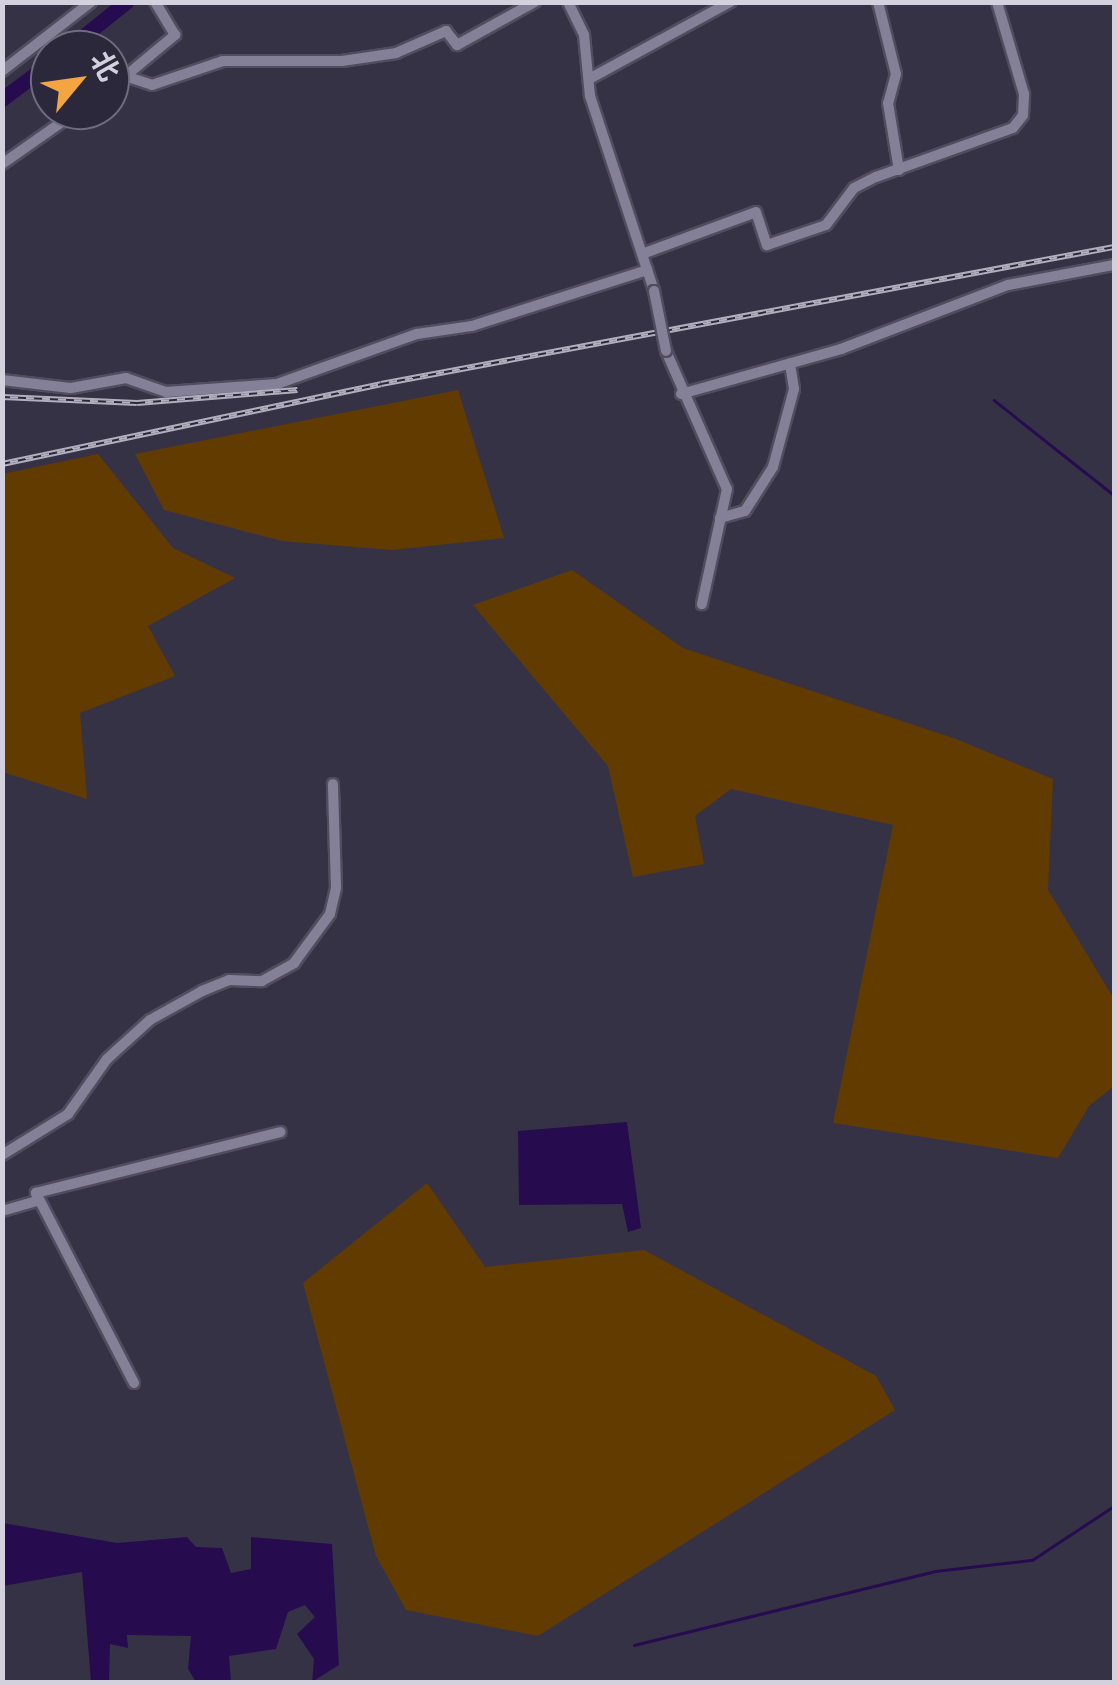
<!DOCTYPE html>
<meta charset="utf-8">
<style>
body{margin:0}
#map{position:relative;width:1117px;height:1685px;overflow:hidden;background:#363246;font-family:Arial,"Noto Sans SC",sans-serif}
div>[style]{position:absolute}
.green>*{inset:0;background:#623b00}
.water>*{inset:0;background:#260c4f}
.stream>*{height:2.5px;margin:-1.25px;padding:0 1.25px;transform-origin:1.25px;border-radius:1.25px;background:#260c4f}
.river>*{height:15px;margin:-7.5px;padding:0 7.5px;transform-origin:7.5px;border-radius:7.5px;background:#260c4f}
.roads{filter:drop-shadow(2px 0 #514d5e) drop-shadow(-2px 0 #514d5e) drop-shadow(0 2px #514d5e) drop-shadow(0 -2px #514d5e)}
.minor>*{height:10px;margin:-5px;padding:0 5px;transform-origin:5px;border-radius:5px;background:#848098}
.rail>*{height:6px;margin-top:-3px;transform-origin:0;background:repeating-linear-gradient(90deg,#2c283c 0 8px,#b1aebd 0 16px);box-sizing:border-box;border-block:2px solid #b1aebd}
.bridges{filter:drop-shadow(2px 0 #514d5e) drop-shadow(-2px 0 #514d5e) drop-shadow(0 2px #514d5e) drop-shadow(0 -2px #514d5e)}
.minor-bridge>*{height:10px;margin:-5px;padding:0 5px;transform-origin:5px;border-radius:5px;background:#848098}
span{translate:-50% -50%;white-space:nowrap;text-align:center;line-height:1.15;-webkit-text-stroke:10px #2c283c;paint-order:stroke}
.frame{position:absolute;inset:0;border:5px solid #d4d1df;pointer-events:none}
.north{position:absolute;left:30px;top:30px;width:100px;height:100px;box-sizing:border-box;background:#2c283c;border:2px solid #6f6c7d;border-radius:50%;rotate:61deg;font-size:28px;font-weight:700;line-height:40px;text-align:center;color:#d4d1df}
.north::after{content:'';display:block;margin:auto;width:35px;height:45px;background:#f2a541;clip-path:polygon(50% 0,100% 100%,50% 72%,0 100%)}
</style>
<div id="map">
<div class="green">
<div style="clip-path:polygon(458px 390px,504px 538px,392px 550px,282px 541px,164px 510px,135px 454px)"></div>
<div style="clip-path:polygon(98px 454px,173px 548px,235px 578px,148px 626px,175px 676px,80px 713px,87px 799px,3px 772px,2px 474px)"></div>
<div style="clip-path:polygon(572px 570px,683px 648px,956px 739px,1053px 779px,1048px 890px,1114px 999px,1114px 1086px,1089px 1106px,1058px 1158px,833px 1123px,893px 825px,731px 789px,695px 816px,704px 864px,633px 877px,608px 766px,473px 605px)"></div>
<div style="clip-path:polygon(427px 1183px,485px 1267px,644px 1250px,876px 1376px,895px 1410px,538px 1636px,406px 1610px,376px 1556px,303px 1283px)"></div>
</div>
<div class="water">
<div style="clip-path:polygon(627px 1122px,641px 1228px,628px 1232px,622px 1204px,519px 1205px,518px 1131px)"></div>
<div style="clip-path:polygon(3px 1523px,117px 1543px,187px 1537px,196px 1547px,222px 1548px,231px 1573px,251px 1569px,251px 1537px,332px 1544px,339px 1665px,312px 1682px,314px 1659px,297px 1634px,315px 1617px,305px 1605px,288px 1612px,276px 1649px,229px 1656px,231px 1682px,196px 1682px,188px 1669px,191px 1636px,127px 1635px,128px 1648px,110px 1644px,109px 1682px,91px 1682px,82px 1572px,3px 1586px)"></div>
</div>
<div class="stream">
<div style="left:994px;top:400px;width:153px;rotate:38.4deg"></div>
<div style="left:634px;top:1645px;width:310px;rotate:-13.8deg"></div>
<div style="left:935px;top:1571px;width:98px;rotate:-6.5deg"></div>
<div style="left:1032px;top:1560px;width:98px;rotate:-33.4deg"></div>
</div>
<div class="river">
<div style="left:66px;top:50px;width:77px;rotate:-38.7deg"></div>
<div style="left:2px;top:99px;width:60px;rotate:-36.9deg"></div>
</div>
<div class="roads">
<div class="minor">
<div style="left:568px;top:2px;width:37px;rotate:64deg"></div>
<div style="left:584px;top:35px;width:61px;rotate:84.4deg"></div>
<div style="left:590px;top:96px;width:205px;rotate:71.8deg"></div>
<div style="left:878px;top:2px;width:74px;rotate:76deg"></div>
<div style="left:896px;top:74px;width:30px;rotate:105deg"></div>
<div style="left:888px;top:103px;width:68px;rotate:80.7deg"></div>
<div style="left:2px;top:71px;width:113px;rotate:-37.8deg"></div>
<div style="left:128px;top:77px;width:25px;rotate:18deg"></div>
<div style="left:152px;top:85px;width:75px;rotate:-18.7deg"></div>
<div style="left:223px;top:61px;width:119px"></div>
<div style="left:342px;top:61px;width:55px;rotate:-8.4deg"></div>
<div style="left:396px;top:53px;width:55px;rotate:-23.7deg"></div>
<div style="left:446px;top:31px;width:18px;rotate:52deg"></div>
<div style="left:457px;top:45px;width:89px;rotate:-28.9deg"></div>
<div style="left:589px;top:79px;width:161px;rotate:-28.6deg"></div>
<div style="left:110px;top:89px;width:85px;rotate:-39.7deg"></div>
<div style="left:175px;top:35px;width:39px;rotate:-121deg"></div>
<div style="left:2px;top:164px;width:94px;rotate:-35deg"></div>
<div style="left:642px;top:254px;width:121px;rotate:-20.2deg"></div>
<div style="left:756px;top:212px;width:35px;rotate:72deg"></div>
<div style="left:767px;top:245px;width:62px;rotate:-18.7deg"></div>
<div style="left:826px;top:225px;width:46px;rotate:-52.9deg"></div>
<div style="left:854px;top:188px;width:25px;rotate:-27deg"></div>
<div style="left:876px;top:177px;width:145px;rotate:-19.7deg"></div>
<div style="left:1013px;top:128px;width:16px;rotate:-52deg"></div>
<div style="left:1023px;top:115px;width:21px;rotate:-87deg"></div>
<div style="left:1024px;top:94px;width:96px;rotate:-106.4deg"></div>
<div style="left:666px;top:351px;width:151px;rotate:66.2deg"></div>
<div style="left:727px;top:489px;width:118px;rotate:102.3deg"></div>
<div style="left:2px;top:380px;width:69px;rotate:6.6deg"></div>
<div style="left:71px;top:388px;width:56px;rotate:-10.3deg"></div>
<div style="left:126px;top:378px;width:42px;rotate:19.3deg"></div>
<div style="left:166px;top:392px;width:111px;rotate:-4.1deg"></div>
<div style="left:277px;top:384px;width:149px;rotate:-19.7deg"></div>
<div style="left:417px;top:334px;width:56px;rotate:-8.3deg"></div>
<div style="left:472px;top:326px;width:184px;rotate:-17.7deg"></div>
<div style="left:681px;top:394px;width:166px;rotate:-15.7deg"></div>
<div style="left:841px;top:349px;width:179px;rotate:-21deg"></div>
<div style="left:1008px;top:285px;width:108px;rotate:-10.7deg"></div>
<div style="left:720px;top:518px;width:26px;rotate:-16deg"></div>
<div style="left:745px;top:511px;width:52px;rotate:-57.5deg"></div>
<div style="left:773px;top:467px;width:81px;rotate:-74.9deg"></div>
<div style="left:794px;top:389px;width:26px;rotate:-99deg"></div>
<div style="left:2px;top:1155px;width:78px;rotate:-31.8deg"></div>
<div style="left:68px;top:1114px;width:67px;rotate:-54.7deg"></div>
<div style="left:107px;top:1059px;width:58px;rotate:-42.2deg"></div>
<div style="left:150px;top:1020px;width:60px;rotate:-29.1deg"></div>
<div style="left:202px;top:991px;width:29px;rotate:-22deg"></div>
<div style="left:229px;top:980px;width:33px;rotate:2deg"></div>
<div style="left:262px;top:981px;width:37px;rotate:-29deg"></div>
<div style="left:294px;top:963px;width:61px;rotate:-53.7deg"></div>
<div style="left:330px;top:914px;width:27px;rotate:-77deg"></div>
<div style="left:336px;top:888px;width:104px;rotate:-91.7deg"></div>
<div style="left:2px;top:1211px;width:37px;rotate:-16deg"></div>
<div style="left:134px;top:1383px;width:214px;rotate:-117.3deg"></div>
<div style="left:36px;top:1193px;width:252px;rotate:-14deg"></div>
</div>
</div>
<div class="rail">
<div style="left:2px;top:397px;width:135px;rotate:2.5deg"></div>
<div style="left:137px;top:403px;width:161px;rotate:-4.6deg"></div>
<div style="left:2px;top:464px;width:387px;rotate:-11.9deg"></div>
<div style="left:381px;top:384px;width:746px;rotate:-10.59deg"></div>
</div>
<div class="bridges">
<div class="minor-bridge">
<div style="left:654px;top:291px;width:61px;rotate:78.7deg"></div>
</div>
</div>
<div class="frame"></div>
<div class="north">北</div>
</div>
